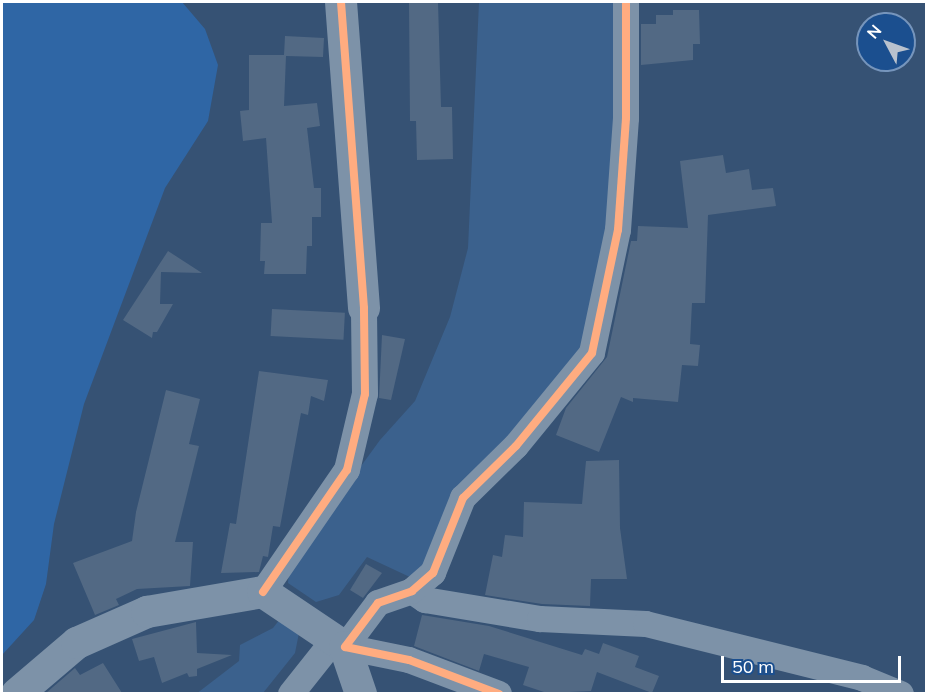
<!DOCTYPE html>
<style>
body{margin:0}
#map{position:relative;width:928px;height:695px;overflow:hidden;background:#365274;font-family:Mulish,sans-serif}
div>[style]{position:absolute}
.green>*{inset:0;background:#2f66a5}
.water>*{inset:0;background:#3b618d}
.building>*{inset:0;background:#526984;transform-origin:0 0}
.minor>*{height:26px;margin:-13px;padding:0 13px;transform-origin:13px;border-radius:13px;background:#7d92a8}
.tertiary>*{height:32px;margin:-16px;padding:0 16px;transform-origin:16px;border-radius:16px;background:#7d92a8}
.cycleway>*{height:8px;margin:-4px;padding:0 4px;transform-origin:4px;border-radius:4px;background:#ffac80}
span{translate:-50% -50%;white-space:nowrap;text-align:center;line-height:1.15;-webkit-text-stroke:6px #1b4f8f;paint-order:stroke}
.frame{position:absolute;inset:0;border:3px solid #fff;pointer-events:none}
.north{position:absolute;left:856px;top:12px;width:60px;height:60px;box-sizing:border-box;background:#1b4f8f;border:2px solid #7695bc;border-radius:50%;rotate:311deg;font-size:16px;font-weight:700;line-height:24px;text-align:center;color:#fff}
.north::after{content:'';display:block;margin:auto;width:21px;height:27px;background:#b9c2ce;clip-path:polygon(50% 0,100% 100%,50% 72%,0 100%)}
.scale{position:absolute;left:721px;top:656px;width:180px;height:27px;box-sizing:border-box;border:3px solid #fff;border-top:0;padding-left:8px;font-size:18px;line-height:21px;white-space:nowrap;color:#fff;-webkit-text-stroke:4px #1b4f8f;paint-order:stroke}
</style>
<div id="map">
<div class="green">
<div style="clip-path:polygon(2px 2px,182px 2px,205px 29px,218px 65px,208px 121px,165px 188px,84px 404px,54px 524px,46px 584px,34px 620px,2px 655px)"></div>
</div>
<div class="water">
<div style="clip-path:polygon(479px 2px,618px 2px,609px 241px,588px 349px,428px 567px,412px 578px,367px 557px,339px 595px,316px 602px,288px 583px,289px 565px,380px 440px,415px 401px,450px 317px,468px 248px)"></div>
<div style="clip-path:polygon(280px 619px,299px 633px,295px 653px,263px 693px,196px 694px,239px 661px,240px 645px,273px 628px)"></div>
</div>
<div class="building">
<div style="clip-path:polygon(409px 2px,438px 2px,441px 107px,452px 107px,453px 159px,417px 160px,416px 121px,410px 121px)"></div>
<div style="clip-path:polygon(673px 10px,699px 10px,700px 44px,693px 44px,693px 60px,641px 65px,641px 24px,656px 24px,656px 15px,673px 15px)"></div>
<div style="clip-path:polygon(285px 36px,324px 38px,323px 57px,286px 56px,284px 106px,317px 103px,320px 126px,307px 128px,314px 188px,321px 188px,321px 217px,312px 217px,312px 246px,307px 246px,306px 274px,264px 274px,265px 261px,260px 261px,261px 223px,272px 223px,266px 138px,243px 141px,240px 111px,249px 110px,249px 55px,284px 55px)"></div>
<div style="clip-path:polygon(723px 155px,726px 173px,749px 169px,752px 190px,773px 188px,776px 206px,708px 215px,705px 303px,692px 303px,690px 344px,700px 345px,698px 366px,682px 365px,678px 402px,633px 398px,633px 402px,621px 397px,599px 452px,556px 435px,566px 408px,607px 357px,631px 241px,637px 241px,638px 226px,688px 228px,680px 161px)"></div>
<div style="clip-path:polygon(168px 251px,202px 273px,161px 272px,160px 304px,173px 304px,157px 332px,153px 332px,152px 338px,123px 320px)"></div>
<div style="left:272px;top:309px;width:73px;height:27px;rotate:3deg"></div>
<div style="clip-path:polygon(382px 335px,405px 339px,391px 400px,379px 398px)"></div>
<div style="clip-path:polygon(259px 371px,328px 380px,324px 401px,311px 396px,308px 415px,301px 413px,280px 527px,273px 526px,268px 557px,263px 556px,259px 572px,221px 573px,230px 523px,236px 524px)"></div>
<div style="clip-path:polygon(166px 390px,200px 399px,189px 444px,199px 446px,175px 542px,193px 542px,190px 586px,137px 589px,116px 599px,119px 605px,95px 615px,73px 563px,132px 541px,136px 512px)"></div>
<div style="clip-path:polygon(619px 460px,620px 528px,627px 579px,591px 579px,590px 606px,542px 604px,485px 595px,493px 555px,502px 557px,505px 535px,523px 537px,524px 502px,582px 504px,586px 461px)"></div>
<div style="clip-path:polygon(366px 564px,382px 573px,363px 598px,350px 590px)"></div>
<div style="clip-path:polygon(422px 615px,489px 626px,582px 655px,585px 649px,599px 654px,603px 643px,639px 656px,635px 667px,659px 676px,652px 693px,597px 672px,591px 691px,547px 693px,523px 685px,529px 667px,484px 654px,479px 671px,414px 646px)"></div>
<div style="clip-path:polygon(196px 622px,197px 653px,232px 655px,197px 669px,197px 676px,189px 677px,187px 673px,162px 683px,154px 657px,139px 661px,132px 639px)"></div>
<div style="clip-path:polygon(103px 663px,122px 693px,46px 693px,75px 668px,80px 675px)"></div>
</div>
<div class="minor">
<div style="left:412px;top:591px;width:16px;rotate:35deg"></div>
<div style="left:425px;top:600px;width:117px;rotate:9.4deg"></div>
<div style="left:540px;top:619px;width:106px;rotate:2.7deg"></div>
<div style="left:646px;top:624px;width:223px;rotate:14deg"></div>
<div style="left:862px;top:678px;width:42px;rotate:22.3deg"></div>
<div style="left:263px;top:592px;width:148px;rotate:-55.5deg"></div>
<div style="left:347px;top:470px;width:78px;rotate:-76.7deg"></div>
<div style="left:365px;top:394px;width:86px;rotate:-90.7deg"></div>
<div style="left:291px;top:694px;width:69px;rotate:-51.5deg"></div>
<div style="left:499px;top:694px;width:96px;rotate:-159.3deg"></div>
<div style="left:409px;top:660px;width:65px;rotate:-168.5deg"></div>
<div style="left:345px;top:647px;width:55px;rotate:-53.1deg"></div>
<div style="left:378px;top:603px;width:36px;rotate:-19deg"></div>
<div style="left:412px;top:591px;width:28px;rotate:-41deg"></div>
<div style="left:433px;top:573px;width:81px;rotate:-68.2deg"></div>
<div style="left:463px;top:498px;width:74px;rotate:-44.5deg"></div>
<div style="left:516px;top:446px;width:120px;rotate:-50.7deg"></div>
<div style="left:592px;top:353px;width:126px;rotate:-78.1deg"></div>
<div style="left:618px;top:230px;width:112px;rotate:-85.9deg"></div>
<div style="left:626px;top:118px;width:116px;rotate:-90deg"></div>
</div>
<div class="tertiary">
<div style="left:341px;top:2px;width:307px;rotate:85.7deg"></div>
<div style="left:17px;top:694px;width:79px;rotate:-40.4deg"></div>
<div style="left:77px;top:643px;width:77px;rotate:-23.9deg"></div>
<div style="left:147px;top:612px;width:118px;rotate:-9.8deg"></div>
<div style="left:263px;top:592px;width:99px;rotate:33.9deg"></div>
<div style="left:345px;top:647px;width:50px;rotate:71.2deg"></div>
</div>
<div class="cycleway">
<div style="left:263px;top:592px;width:148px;rotate:-55.5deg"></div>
<div style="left:347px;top:470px;width:78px;rotate:-76.7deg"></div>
<div style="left:365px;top:394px;width:86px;rotate:-90.7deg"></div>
<div style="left:364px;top:308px;width:307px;rotate:-94.3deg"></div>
<div style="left:499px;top:694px;width:96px;rotate:-159.3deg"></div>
<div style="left:409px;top:660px;width:65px;rotate:-168.5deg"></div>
<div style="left:345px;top:647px;width:55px;rotate:-53.1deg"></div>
<div style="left:378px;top:603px;width:36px;rotate:-19deg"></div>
<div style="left:412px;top:591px;width:28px;rotate:-41deg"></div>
<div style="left:433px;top:573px;width:81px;rotate:-68.2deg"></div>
<div style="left:463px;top:498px;width:74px;rotate:-44.5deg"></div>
<div style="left:516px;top:446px;width:120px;rotate:-50.7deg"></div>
<div style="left:592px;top:353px;width:126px;rotate:-78.1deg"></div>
<div style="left:618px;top:230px;width:112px;rotate:-85.9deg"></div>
<div style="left:626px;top:118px;width:116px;rotate:-90deg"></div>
</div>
<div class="frame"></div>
<div class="north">N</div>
<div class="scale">50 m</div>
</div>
